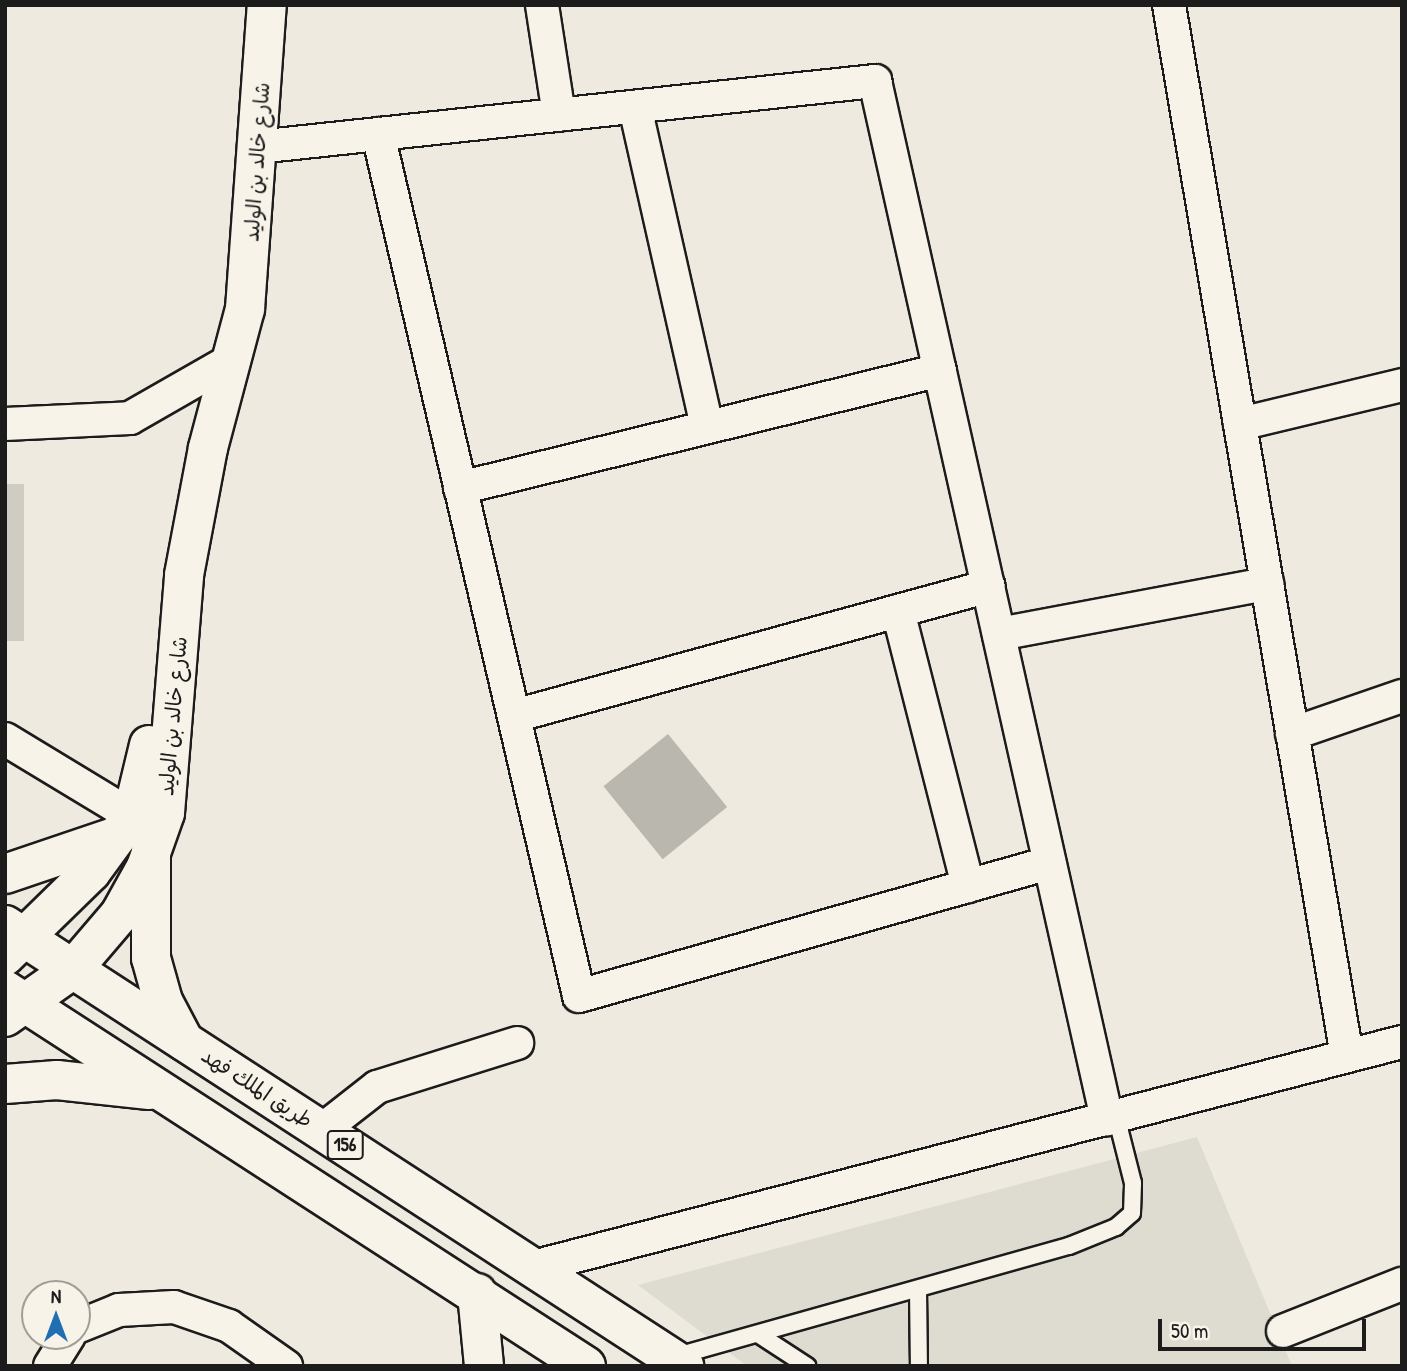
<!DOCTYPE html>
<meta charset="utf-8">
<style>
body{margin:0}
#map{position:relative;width:1407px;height:1371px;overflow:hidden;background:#eeeae0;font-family:"Patrick Hand","Playpen Sans Arabic",sans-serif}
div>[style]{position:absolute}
.built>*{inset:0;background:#dedbd1}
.green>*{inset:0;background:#cfccc3;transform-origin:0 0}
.building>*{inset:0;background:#bab7af;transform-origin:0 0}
.roads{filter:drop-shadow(2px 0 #1c1c1c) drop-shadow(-2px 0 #1c1c1c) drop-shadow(0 2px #1c1c1c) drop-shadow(0 -2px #1c1c1c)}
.service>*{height:16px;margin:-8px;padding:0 8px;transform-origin:8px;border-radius:8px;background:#f7f3e8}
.minor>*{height:32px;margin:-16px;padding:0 16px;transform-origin:16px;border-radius:16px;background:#f7f3e8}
.tertiary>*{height:38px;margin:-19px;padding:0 19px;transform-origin:19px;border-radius:19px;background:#f7f3e8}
.trunk>*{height:38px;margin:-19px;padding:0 19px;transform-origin:19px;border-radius:19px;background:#f7f3e8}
span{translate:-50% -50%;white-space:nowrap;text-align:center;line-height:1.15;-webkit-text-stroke:5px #f7f3e8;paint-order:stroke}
.shield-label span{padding:2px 5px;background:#f7f3e8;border:2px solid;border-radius:5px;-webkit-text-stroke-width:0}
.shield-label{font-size:19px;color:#1c1c1c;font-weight:700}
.street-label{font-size:21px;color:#1c1c1c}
.frame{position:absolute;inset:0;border:7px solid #1c1c1c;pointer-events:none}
.north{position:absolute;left:21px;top:1280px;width:70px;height:70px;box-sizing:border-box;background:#f7f3e8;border:2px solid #9f9d96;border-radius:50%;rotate:0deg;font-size:19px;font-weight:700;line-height:28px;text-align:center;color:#1c1c1c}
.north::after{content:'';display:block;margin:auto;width:24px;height:32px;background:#1f6fb2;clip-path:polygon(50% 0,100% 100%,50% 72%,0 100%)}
.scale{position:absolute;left:1158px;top:1319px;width:208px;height:32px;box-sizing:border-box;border:4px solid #1c1c1c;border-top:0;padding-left:9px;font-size:21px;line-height:24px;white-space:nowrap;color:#1c1c1c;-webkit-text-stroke:5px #f7f3e8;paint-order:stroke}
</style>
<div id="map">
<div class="built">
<div style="clip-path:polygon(1197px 1137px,1292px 1366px,747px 1366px,638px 1285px)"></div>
</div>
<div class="green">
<div style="left:24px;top:484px;width:157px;height:19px;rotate:90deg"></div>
</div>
<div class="building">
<div style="left:668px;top:734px;width:94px;height:83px;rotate:51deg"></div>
</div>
<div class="roads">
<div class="service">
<div style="left:918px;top:1289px;width:77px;rotate:89.3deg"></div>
<div style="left:758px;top:1334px;width:59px;rotate:33.1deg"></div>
<div style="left:677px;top:1356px;width:407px;rotate:-15.7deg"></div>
<div style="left:1069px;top:1246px;width:51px;rotate:-22deg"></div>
<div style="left:1116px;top:1227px;width:21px;rotate:-41deg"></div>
<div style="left:1132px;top:1213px;width:30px;rotate:-88deg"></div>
<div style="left:1133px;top:1183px;width:69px;rotate:-104.2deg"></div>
</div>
<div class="minor">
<div style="left:542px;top:5px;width:111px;rotate:81.2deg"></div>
<div style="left:1169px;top:5px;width:1066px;rotate:80.39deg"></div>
<div style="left:635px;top:107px;width:328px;rotate:77.3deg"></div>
<div style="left:378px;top:134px;width:885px;rotate:76.87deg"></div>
<div style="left:579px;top:996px;width:489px;rotate:-15.8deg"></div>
<div style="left:257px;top:147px;width:622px;rotate:-6.1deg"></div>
<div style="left:875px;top:81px;width:1064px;rotate:77.4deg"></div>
<div style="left:5px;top:424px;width:125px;rotate:-2.7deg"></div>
<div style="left:130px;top:418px;width:119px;rotate:-29.8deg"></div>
<div style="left:1240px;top:424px;width:167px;rotate:-13.5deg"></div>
<div style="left:460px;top:488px;width:494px;rotate:-13.8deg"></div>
<div style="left:898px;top:611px;width:284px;rotate:75.7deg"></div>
<div style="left:999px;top:634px;width:273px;rotate:-10.6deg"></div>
<div style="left:514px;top:716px;width:492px;rotate:-15.3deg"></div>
<div style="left:1292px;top:734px;width:116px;rotate:-19.1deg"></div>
<div style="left:5px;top:739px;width:149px;rotate:31.2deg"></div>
<div style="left:322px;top:1130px;width:70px;rotate:-38deg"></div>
<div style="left:377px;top:1087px;width:147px;rotate:-17.4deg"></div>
<div style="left:533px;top:1267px;width:898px;rotate:-14.52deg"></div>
<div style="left:77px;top:1327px;width:45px;rotate:-22deg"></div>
<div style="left:119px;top:1310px;width:55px;rotate:-3.1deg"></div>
<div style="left:174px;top:1307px;width:58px;rotate:19.1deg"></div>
<div style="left:229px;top:1326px;width:70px;rotate:35.1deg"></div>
<div style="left:1283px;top:1331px;width:128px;rotate:-21.6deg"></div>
<div style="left:50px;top:1366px;width:36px;rotate:-58deg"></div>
</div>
<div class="tertiary">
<div style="left:5px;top:956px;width:120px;rotate:-44.3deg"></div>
<div style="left:91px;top:872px;width:69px;rotate:-53.8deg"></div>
<div style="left:132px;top:816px;width:73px;rotate:-76.5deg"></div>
<div style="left:5px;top:1017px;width:83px;rotate:-35.2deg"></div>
<div style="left:73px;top:969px;width:72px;rotate:-49.5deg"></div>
<div style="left:120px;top:914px;width:54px;rotate:-61deg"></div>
<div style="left:146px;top:867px;width:57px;rotate:-70.6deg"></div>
<div style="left:165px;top:813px;width:239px;rotate:-85.4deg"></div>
<div style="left:184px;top:575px;width:129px;rotate:-79.3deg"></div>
<div style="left:208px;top:448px;width:144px;rotate:-75.1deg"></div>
<div style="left:245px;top:309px;width:305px;rotate:-85.9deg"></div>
<div style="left:477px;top:1293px;width:73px;rotate:84.5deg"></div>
</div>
<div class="trunk">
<div style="left:151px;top:851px;width:107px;rotate:90deg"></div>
<div style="left:151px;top:958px;width:45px;rotate:74.4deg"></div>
<div style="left:163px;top:1001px;width:45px;rotate:62.3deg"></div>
<div style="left:5px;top:874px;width:118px;rotate:-18.7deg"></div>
<div style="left:5px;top:925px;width:810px;rotate:33deg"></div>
<div style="left:5px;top:990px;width:692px;rotate:32.91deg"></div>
<div style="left:5px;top:1084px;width:52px;rotate:-4.4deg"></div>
<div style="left:57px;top:1080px;width:93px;rotate:6.2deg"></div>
</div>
</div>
<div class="shield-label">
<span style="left:345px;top:1145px">156</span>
</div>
<div class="street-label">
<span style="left:257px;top:162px;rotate:-86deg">شارع خالد بن الوليد</span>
<span style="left:173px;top:716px;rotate:-85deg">شارع خالد بن الوليد</span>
<span style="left:257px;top:1088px;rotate:33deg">طريق الملك فهد</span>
</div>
<div class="frame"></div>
<div class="north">N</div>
<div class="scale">50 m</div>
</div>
